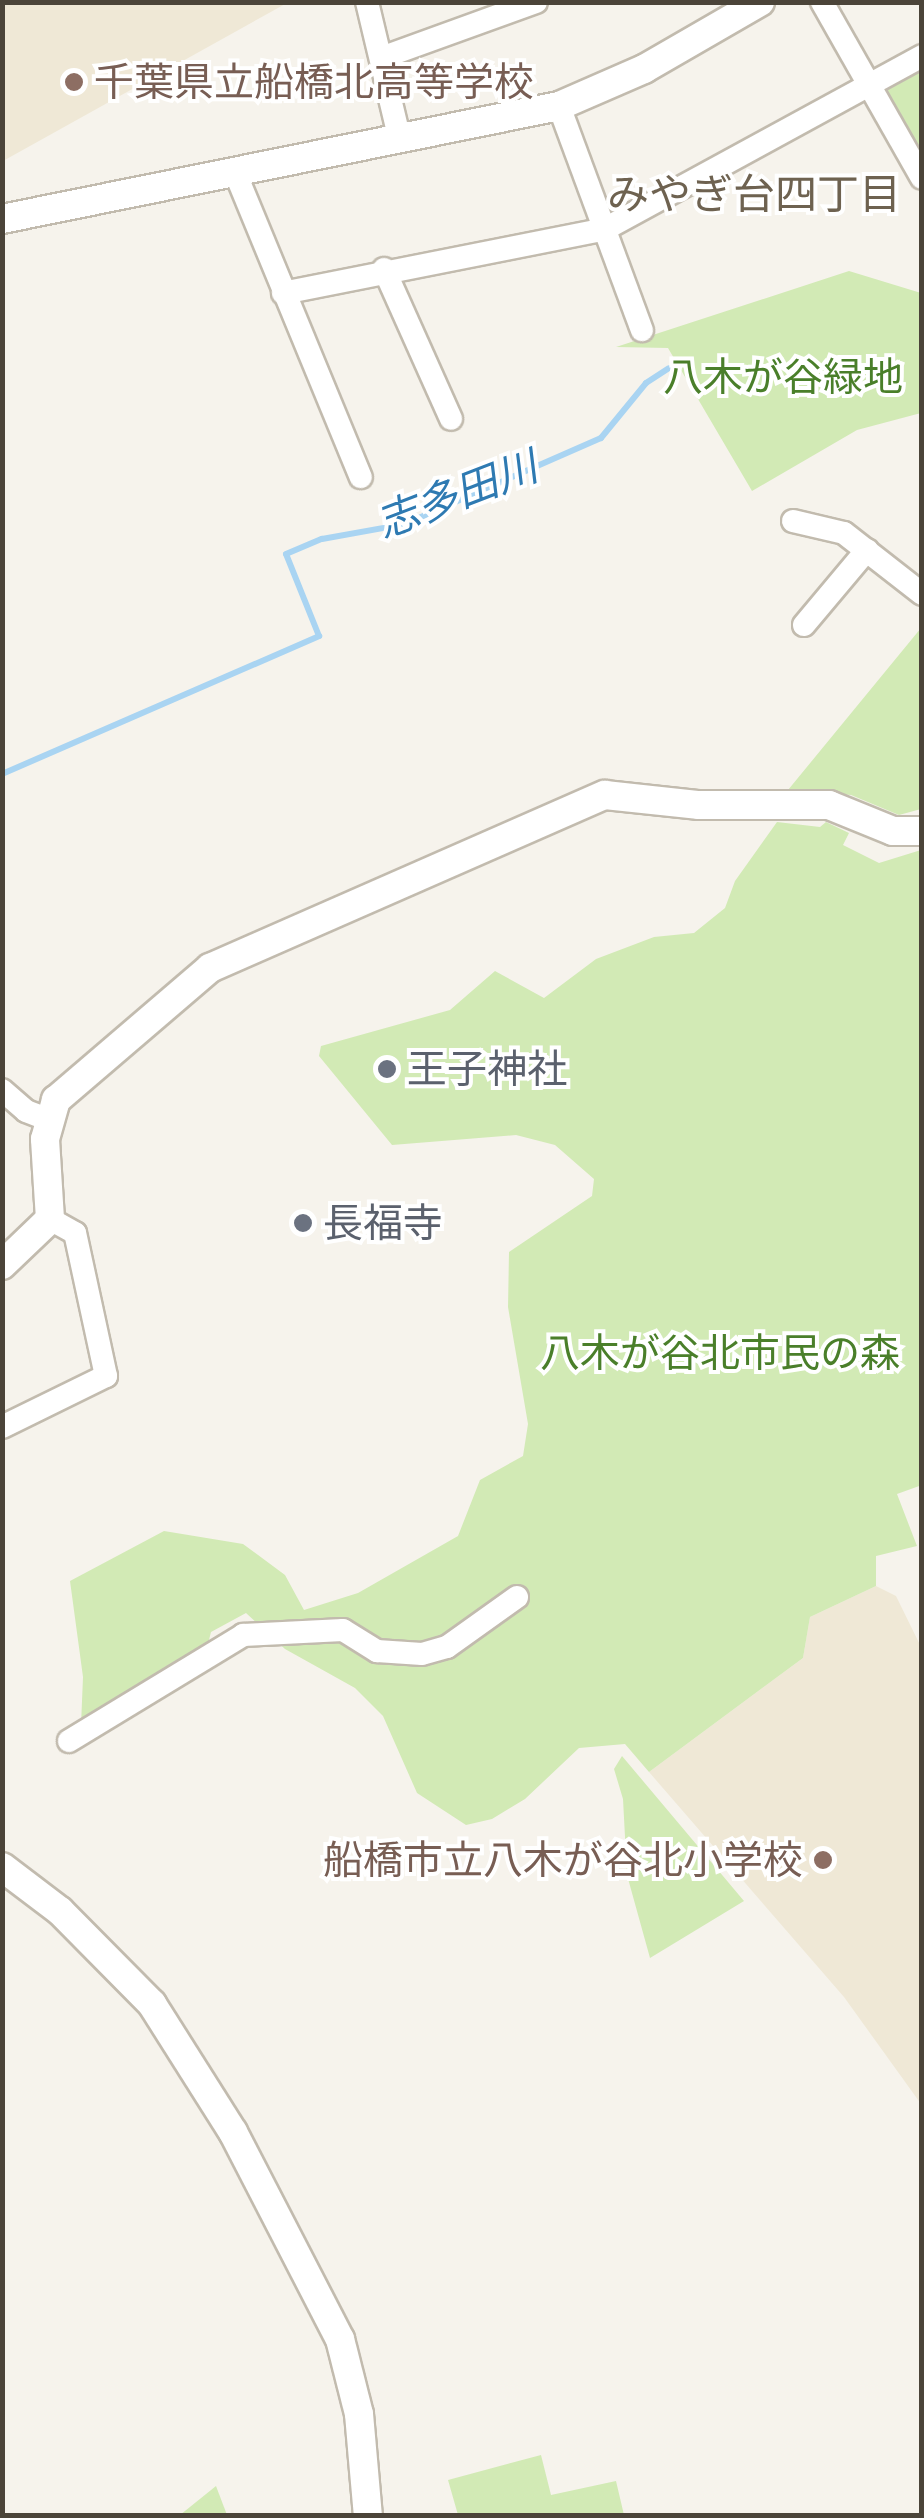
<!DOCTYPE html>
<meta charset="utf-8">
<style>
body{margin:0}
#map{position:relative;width:924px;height:2518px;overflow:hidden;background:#f6f3ec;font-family:Jost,"Noto Sans JP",sans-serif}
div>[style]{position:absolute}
.education>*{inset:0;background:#efe8d6}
.green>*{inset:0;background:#d2eab5}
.stream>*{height:6px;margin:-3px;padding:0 3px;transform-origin:3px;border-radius:3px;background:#a9d4f2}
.roads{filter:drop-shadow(2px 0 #c2bbae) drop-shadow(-2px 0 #c2bbae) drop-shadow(0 2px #c2bbae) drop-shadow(0 -2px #c2bbae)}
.minor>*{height:22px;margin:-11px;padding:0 11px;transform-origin:11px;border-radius:11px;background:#fff}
.tertiary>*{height:28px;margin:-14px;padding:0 14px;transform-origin:14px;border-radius:14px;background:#fff}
.dots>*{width:28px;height:28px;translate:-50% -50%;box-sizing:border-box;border:5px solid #fff;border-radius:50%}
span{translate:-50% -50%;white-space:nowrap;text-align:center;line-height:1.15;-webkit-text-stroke:8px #fff;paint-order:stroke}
.education-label{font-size:40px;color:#785e54}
.left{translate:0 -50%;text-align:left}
.right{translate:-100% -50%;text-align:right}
.park-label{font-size:40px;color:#4a7f2a}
.worship-label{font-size:40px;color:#5b616d}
.neighbourhood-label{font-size:42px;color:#6e6250}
.water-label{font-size:42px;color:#2e7ab2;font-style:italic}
.frame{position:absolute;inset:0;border:5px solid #4b4439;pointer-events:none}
</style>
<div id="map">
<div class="education">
<div style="clip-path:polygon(3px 2px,287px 2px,287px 3px,3px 161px)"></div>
<div style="clip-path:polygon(876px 1586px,896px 1596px,922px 1649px,921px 2104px,844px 1997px,649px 1772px,803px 1658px,810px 1617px)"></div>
</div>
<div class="green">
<div style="clip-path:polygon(921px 65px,921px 165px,881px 95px)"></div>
<div style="clip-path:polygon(849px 271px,921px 293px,921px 413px,857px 430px,752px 491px,668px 348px,616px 347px)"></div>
<div style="clip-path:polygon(921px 628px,921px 809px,899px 815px,851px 795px,788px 790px)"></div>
<div style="clip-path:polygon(777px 822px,820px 827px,826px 822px,849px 833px,843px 845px,879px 863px,921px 850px,922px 1485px,897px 1494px,917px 1546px,876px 1556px,876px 1586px,810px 1617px,803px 1658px,649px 1772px,625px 1744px,579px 1748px,525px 1799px,492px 1819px,466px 1825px,417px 1793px,383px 1716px,355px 1688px,285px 1649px,246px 1613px,211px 1632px,207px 1648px,81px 1725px,83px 1677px,70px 1581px,164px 1531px,243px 1544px,285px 1575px,304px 1610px,358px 1593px,458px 1536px,480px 1480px,523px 1456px,528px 1424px,508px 1307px,509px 1252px,592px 1196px,594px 1179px,555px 1145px,516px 1135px,392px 1145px,319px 1056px,321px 1046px,450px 1010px,495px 971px,544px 998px,596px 959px,654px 937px,694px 933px,725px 908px,735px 881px)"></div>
<div style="clip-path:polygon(622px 1756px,744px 1901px,650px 1958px,627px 1875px,623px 1799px,614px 1769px)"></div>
<div style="clip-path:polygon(541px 2455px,551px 2495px,616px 2481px,624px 2515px,458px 2515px,448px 2480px)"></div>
<div style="clip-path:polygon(216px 2486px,227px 2515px,180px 2515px)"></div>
</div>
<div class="stream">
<div style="left:2px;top:774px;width:346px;rotate:-23.5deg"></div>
<div style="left:319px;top:636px;width:88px;rotate:-111.9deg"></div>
<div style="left:286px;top:554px;width:39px;rotate:-23deg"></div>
<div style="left:322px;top:539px;width:84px;rotate:-10.2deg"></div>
<div style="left:405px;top:524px;width:214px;rotate:-23.7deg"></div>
<div style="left:601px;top:438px;width:71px;rotate:-50.7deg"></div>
<div style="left:646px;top:383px;width:27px;rotate:-33deg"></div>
</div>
<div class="roads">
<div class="minor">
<div style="left:367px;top:2px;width:142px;rotate:76.6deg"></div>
<div style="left:822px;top:2px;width:202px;rotate:60.4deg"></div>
<div style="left:381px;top:58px;width:165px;rotate:-19.9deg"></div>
<div style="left:559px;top:106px;width:239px;rotate:69.7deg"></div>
<div style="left:235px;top:172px;width:330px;rotate:67.6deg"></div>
<div style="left:384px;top:269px;width:164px;rotate:65.9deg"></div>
<div style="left:283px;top:293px;width:328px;rotate:-11.2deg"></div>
<div style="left:605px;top:229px;width:361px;rotate:-28.6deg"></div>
<div style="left:793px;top:521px;width:52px;rotate:13.2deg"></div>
<div style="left:844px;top:533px;width:99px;rotate:38deg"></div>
<div style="left:804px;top:625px;width:98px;rotate:-50deg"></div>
<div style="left:2px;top:1090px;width:32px;rotate:41deg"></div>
<div style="left:26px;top:1111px;width:22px;rotate:21deg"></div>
<div style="left:2px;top:1427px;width:116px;rotate:-26.1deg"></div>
<div style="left:106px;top:1376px;width:146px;rotate:-102.2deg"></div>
<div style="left:75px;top:1233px;width:29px;rotate:-151deg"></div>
<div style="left:69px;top:1741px;width:204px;rotate:-31.3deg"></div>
<div style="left:243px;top:1635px;width:100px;rotate:-2.9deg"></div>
<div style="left:343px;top:1630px;width:40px;rotate:32deg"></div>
<div style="left:377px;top:1651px;width:45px;rotate:3.8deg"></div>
<div style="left:422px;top:1654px;width:26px;rotate:-16deg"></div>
<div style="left:447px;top:1647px;width:86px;rotate:-35.5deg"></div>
</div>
<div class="tertiary">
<div style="left:2px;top:219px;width:568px;rotate:-11.47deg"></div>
<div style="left:559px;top:106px;width:93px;rotate:-23.5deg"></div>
<div style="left:644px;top:69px;width:134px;rotate:-30deg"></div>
<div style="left:2px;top:1265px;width:66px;rotate:-43.8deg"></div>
<div style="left:50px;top:1219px;width:80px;rotate:-93.6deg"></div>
<div style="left:45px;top:1139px;width:41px;rotate:-74.2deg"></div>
<div style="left:56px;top:1100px;width:203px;rotate:-40.6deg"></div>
<div style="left:210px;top:968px;width:431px;rotate:-23.7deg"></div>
<div style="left:605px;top:795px;width:95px;rotate:6.1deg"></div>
<div style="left:699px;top:805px;width:130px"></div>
<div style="left:829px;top:805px;width:69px;rotate:22.1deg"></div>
<div style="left:893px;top:831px;width:29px"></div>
<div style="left:2px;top:1867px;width:73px;rotate:37.2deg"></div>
<div style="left:60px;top:1911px;width:131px;rotate:45.3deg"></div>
<div style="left:152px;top:2004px;width:151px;rotate:57.7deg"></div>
<div style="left:233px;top:2132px;width:233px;rotate:62.7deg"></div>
<div style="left:340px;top:2339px;width:77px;rotate:75.8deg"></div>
<div style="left:359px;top:2414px;width:102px;rotate:85deg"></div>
</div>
</div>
<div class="dots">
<div style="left:74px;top:82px;background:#8d6e63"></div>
<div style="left:387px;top:1069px;background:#6b7280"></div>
<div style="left:303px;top:1223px;background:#6b7280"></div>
<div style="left:823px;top:1860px;background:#8d6e63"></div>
</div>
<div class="education-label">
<span class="left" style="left:94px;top:82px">千葉県立船橋北高等学校</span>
<span class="right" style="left:803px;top:1860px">船橋市立八木が谷北小学校</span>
</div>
<div class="park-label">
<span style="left:783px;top:377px">八木が谷緑地</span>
<span style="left:720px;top:1353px">八木が谷北市民の森</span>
</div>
<div class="worship-label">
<span class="left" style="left:407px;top:1069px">王子神社</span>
<span class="left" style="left:323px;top:1223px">長福寺</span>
</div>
<div class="neighbourhood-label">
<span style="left:754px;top:195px">みやぎ台四丁目</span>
</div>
<div class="water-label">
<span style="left:457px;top:495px;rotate:-21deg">志多田川</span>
</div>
<div class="frame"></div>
</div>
